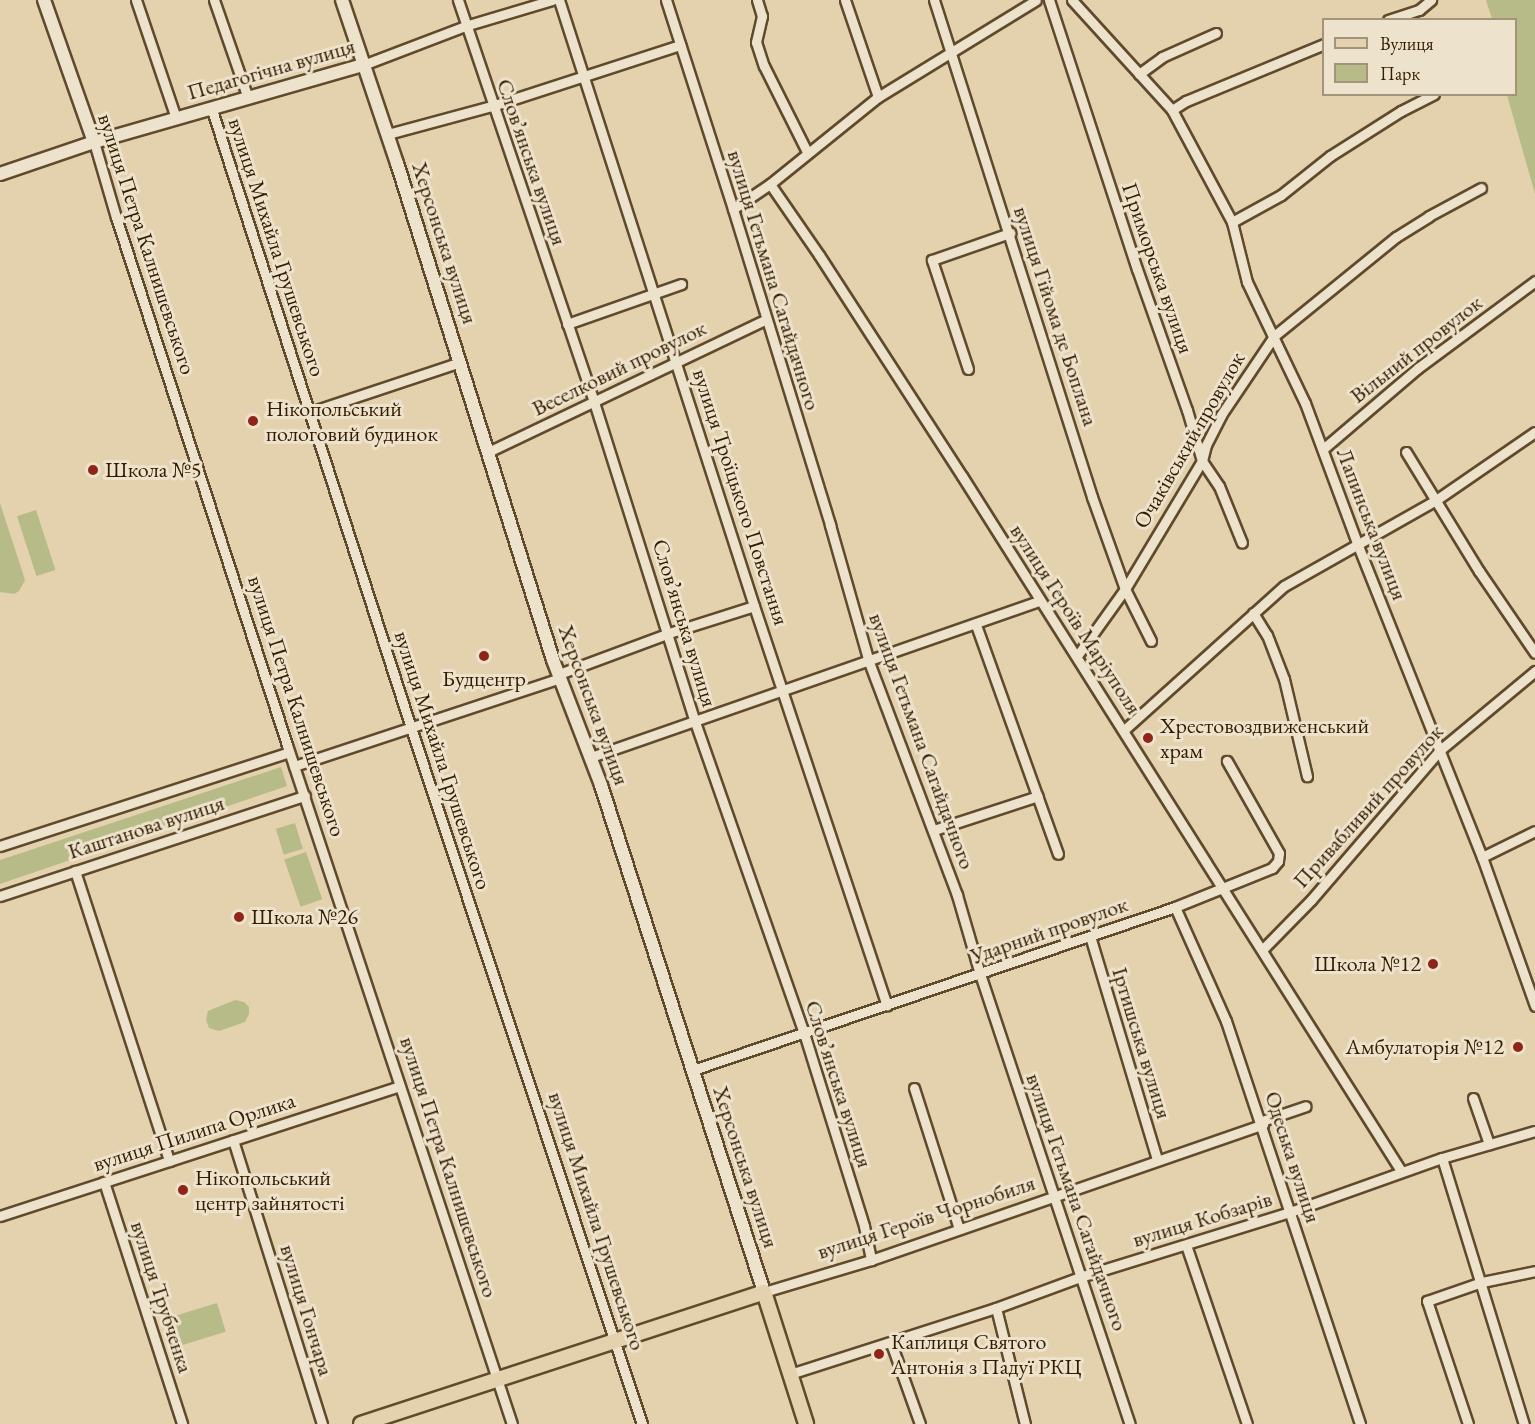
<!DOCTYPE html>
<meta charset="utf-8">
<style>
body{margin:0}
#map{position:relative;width:1535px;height:1424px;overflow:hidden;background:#e4d2af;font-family:"EB Garamond",serif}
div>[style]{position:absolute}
.green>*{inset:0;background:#b7bb88;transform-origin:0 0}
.roads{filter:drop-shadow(2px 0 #604a2c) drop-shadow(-2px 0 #604a2c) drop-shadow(0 2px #604a2c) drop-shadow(0 -2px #604a2c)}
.street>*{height:9px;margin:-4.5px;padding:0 4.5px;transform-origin:4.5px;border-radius:4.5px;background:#ede2cb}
.secondary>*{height:12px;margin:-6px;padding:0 6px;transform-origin:6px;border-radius:6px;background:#ede2cb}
.primary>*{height:14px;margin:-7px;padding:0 7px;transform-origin:7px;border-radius:7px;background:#e4d2af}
.dots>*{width:16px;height:16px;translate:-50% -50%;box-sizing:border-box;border:3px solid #ede2cb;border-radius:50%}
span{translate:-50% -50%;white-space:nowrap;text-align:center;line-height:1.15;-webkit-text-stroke:6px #ede2cb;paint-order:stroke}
.street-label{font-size:22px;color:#341c01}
.poi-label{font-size:22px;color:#341c01}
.left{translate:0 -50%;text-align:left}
.right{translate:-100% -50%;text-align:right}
.legend{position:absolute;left:1322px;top:18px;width:195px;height:78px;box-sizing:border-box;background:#ede2cb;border:2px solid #a3937a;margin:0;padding:8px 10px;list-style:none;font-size:18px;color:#341c01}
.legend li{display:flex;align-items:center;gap:12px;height:30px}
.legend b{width:30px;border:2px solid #a3937a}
</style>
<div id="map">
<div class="green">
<div style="clip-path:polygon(1486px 0,1535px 0,1535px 194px,1507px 95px,1516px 94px,1516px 20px,1492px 19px)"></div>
<div style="clip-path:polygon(0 503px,25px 580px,19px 591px,14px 594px,0 592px)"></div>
<div style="left:36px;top:510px;width:63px;height:20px;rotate:72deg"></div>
<div style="clip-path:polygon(281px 767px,287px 786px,0 884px,0 860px)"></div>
<div style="left:295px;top:823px;width:27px;height:20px;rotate:73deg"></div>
<div style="left:306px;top:852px;width:50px;height:23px;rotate:71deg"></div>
<div style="clip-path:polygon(235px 1000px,244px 1002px,249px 1007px,249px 1014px,245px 1022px,219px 1031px,209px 1028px,206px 1020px,208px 1011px)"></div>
<div style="left:217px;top:1303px;width:30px;height:46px;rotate:73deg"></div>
</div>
<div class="roads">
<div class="street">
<div style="left:136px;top:0;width:125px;rotate:71.3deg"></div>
<div style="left:214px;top:0;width:104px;rotate:70.9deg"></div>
<div style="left:458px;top:0;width:424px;rotate:71.3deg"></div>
<div style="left:594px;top:402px;width:336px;rotate:72.5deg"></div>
<div style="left:695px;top:722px;width:330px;rotate:70.7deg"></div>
<div style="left:804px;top:1033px;width:202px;rotate:72.7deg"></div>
<div style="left:864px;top:1226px;width:35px;rotate:78deg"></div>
<div style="left:559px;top:0;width:637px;rotate:72.16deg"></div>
<div style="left:754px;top:606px;width:421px;rotate:71.6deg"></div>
<div style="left:666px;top:0;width:219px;rotate:72.2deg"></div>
<div style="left:733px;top:209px;width:331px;rotate:72.9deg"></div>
<div style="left:830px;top:525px;width:142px;rotate:74.1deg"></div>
<div style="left:869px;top:662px;width:249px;rotate:69.3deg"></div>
<div style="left:957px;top:895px;width:82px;rotate:73.8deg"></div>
<div style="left:980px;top:974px;width:474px;rotate:71.6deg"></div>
<div style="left:757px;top:0;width:17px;rotate:73deg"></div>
<div style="left:762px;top:16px;width:27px;rotate:103deg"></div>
<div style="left:756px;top:42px;width:25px;rotate:72deg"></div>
<div style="left:764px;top:66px;width:96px;rotate:63.4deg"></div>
<div style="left:845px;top:0;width:102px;rotate:71.2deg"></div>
<div style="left:934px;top:0;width:522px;rotate:72.36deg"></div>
<div style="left:1092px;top:497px;width:98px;rotate:70.3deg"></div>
<div style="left:1125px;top:589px;width:58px;rotate:63.4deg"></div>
<div style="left:1049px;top:0;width:283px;rotate:71.9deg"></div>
<div style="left:1137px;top:269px;width:150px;rotate:70.5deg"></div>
<div style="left:1187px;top:410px;width:53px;rotate:73.6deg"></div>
<div style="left:1202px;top:461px;width:30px;rotate:56deg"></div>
<div style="left:1219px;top:486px;width:61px;rotate:68deg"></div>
<div style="left:1072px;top:0;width:149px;rotate:47.7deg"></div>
<div style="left:1172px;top:110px;width:127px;rotate:61.8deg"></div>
<div style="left:1232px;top:222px;width:62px;rotate:76deg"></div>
<div style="left:1247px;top:282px;width:134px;rotate:64.4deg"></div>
<div style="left:1305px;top:403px;width:149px;rotate:69.6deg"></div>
<div style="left:1357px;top:543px;width:338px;rotate:68.3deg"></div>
<div style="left:1482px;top:857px;width:158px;rotate:70.4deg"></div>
<div style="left:1388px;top:20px;width:33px;rotate:-18deg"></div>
<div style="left:1419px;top:10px;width:16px;rotate:-40deg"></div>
<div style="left:363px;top:65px;width:109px;rotate:-20.9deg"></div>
<div style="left:465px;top:26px;width:91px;rotate:-16.6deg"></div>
<div style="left:1139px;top:74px;width:29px;rotate:-36deg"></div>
<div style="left:1162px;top:57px;width:59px;rotate:-24deg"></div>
<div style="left:214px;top:107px;width:6px;rotate:99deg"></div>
<div style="left:213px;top:113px;width:646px;rotate:72.15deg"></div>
<div style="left:411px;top:728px;width:733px;rotate:71.64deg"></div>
<div style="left:1172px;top:110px;width:17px;rotate:-33deg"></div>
<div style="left:1186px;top:101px;width:149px;rotate:-22.4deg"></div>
<div style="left:388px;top:134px;width:108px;rotate:-15.1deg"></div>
<div style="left:492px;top:106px;width:198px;rotate:-18deg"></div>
<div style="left:94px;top:142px;width:78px;rotate:73.7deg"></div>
<div style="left:116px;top:217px;width:555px;rotate:72.05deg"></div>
<div style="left:287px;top:745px;width:715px;rotate:71.67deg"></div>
<div style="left:770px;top:184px;width:86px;rotate:55.4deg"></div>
<div style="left:819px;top:255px;width:263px;rotate:57.1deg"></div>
<div style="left:962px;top:476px;width:822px;rotate:57.72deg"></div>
<div style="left:733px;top:209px;width:45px;rotate:-34deg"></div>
<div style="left:770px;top:184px;width:139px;rotate:-38.9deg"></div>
<div style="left:878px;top:97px;width:185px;rotate:-31.5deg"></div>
<div style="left:1232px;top:222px;width:56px;rotate:-28.9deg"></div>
<div style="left:1281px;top:195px;width:63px;rotate:-38.5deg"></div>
<div style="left:1330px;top:156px;width:84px;rotate:-32.4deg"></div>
<div style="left:1401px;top:111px;width:37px;rotate:-27deg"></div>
<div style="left:567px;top:324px;width:121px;rotate:-19.3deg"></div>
<div style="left:968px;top:369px;width:115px;rotate:-108.3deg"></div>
<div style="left:932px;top:260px;width:83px;rotate:-19.1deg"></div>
<div style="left:310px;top:412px;width:158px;rotate:-18.4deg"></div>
<div style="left:1323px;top:449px;width:125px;rotate:-40.5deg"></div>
<div style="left:1418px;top:368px;width:146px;rotate:-36.6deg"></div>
<div style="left:490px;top:451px;width:305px;rotate:-25.5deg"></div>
<div style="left:1406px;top:452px;width:140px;rotate:58.5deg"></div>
<div style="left:1479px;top:571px;width:99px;rotate:55.7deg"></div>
<div style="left:1253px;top:613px;width:26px;rotate:58deg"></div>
<div style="left:1267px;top:635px;width:47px;rotate:68.9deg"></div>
<div style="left:1284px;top:679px;width:100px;rotate:76.7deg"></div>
<div style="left:976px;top:625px;width:243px;rotate:70.3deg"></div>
<div style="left:1077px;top:656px;width:82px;rotate:-54.4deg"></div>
<div style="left:1125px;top:589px;width:149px;rotate:-59deg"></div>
<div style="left:1202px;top:461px;width:16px;rotate:-76deg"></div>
<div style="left:1206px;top:445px;width:34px;rotate:-63deg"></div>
<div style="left:1221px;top:415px;width:95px;rotate:-56.1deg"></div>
<div style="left:1274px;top:336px;width:157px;rotate:-39.1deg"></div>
<div style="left:1396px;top:237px;width:39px;rotate:-32deg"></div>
<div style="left:1429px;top:216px;width:59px;rotate:-28.3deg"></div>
<div style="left:559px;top:674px;width:117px;rotate:-20.4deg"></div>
<div style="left:669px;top:633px;width:89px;rotate:-17.6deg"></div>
<div style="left:1124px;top:730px;width:215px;rotate:-42deg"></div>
<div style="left:1284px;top:586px;width:175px;rotate:-29.5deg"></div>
<div style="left:1436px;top:500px;width:120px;rotate:-34.5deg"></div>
<div style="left:591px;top:757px;width:475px;rotate:-19.2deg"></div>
<div style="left:294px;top:766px;width:280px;rotate:-18.3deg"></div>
<div style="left:934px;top:830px;width:109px;rotate:-18.1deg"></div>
<div style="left:0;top:846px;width:304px;rotate:-18deg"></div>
<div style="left:1482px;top:857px;width:59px;rotate:-26.1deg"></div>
<div style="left:75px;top:871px;width:305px;rotate:72deg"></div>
<div style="left:0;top:896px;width:321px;rotate:-18.2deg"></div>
<div style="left:1175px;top:907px;width:125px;rotate:65.9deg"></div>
<div style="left:1226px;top:1021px;width:425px;rotate:71.6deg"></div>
<div style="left:1090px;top:936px;width:234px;rotate:73.3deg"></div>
<div style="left:1262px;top:950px;width:70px;rotate:-45.6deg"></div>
<div style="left:1311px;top:900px;width:198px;rotate:-49.3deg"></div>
<div style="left:1440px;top:750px;width:124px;rotate:-39.7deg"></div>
<div style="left:693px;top:1070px;width:509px;rotate:-18.68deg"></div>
<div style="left:1175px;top:907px;width:105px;rotate:-21.9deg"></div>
<div style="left:1272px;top:868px;width:9px;rotate:-49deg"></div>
<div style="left:1278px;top:861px;width:8px;rotate:-83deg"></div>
<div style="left:1279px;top:853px;width:106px;rotate:-119.5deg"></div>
<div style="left:914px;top:1088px;width:148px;rotate:72.3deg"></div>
<div style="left:1473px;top:1098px;width:49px;rotate:70.8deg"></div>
<div style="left:1262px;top:1121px;width:46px;rotate:-18.8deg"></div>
<div style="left:233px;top:1140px;width:298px;rotate:72.6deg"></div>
<div style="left:1442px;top:1158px;width:278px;rotate:72.9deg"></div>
<div style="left:104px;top:1182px;width:254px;rotate:72.1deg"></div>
<div style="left:0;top:1216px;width:420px;rotate:-18deg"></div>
<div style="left:1186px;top:1245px;width:189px;rotate:71.2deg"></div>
<div style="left:764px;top:1292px;width:112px;rotate:-16.7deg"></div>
<div style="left:871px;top:1260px;width:415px;rotate:-19.1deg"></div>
<div style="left:996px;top:1308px;width:120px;rotate:76deg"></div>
<div style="left:891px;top:1343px;width:86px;rotate:70.3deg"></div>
<div style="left:790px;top:1374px;width:216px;rotate:-17.8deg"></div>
<div style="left:996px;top:1308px;width:93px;rotate:-20.2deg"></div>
<div style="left:1083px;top:1276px;width:217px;rotate:-17.2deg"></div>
<div style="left:1290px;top:1212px;width:161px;rotate:-19.6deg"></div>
<div style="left:1442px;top:1158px;width:97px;rotate:-16.2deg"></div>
<div style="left:1468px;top:1424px;width:130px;rotate:-108.4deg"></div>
<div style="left:1427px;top:1301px;width:58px;rotate:-19.1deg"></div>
<div style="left:1482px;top:1282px;width:54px;rotate:-11.7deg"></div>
</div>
<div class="secondary">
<div style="left:44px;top:0;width:151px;rotate:70.6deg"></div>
<div style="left:342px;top:0;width:172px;rotate:71.4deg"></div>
<div style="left:397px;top:163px;width:521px;rotate:72.57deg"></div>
<div style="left:553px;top:660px;width:134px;rotate:69deg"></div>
<div style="left:601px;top:785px;width:533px;rotate:72.18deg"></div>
<div style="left:0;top:174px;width:99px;rotate:-18.8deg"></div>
<div style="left:94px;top:142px;width:280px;rotate:-16deg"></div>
</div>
<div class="primary">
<div style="left:361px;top:1424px;width:424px;rotate:-18.1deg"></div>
<div style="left:764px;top:1292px;width:139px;rotate:72.3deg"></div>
</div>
</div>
<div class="dots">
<div style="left:253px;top:421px;background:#8f2418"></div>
<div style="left:93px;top:470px;background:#8f2418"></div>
<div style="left:484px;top:656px;background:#8f2418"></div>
<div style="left:1148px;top:738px;background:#8f2418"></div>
<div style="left:239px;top:917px;background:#8f2418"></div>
<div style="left:1433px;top:964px;background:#8f2418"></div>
<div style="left:1518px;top:1047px;background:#8f2418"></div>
<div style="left:183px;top:1190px;background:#8f2418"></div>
<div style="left:879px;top:1354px;background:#8f2418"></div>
</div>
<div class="street-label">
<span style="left:271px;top:69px;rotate:-16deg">Педагогічна вулиця</span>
<span style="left:532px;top:162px;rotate:71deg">Словʼянська вулиця</span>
<span style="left:445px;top:243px;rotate:72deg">Херсонська вулиця</span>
<span style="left:147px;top:244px;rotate:72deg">вулиця Петра Калнишевського</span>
<span style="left:277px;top:247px;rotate:72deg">вулиця Михайла Грушевського</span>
<span style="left:1158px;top:268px;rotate:71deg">Приморська вулиця</span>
<span style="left:774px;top:280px;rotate:73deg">вулиця Гетьмана Сагайдачного</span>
<span style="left:1056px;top:316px;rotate:72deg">вулиця Гійома де Боплана</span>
<span style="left:1416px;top:349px;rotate:-38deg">Вільний провулок</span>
<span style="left:619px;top:368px;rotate:-26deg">Веселковий провулок</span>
<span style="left:1189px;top:440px;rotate:-60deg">Очаківський провулок</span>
<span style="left:741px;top:497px;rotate:72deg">вулиця Троїцького Повстання</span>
<span style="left:1372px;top:524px;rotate:69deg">Лапинська вулиця</span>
<span style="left:1076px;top:619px;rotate:57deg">вулиця Героїв Маріуполя</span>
<span style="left:685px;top:623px;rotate:73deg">Словʼянська вулиця</span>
<span style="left:594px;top:705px;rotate:70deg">Херсонська вулиця</span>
<span style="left:297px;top:706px;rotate:72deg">вулиця Петра Калнишевського</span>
<span style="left:922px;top:741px;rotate:70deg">вулиця Гетьмана Сагайдачного</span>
<span style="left:443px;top:760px;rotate:72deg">вулиця Михайла Грушевського</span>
<span style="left:1368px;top:806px;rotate:-48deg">Привабливий провулок</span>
<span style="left:146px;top:827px;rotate:-18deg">Каштанова вулиця</span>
<span style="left:1049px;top:930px;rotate:-19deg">Ударний провулок</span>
<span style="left:1142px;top:1043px;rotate:73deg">Іртишська вулиця</span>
<span style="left:839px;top:1084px;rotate:72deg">Словʼянська вулиця</span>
<span style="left:194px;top:1132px;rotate:-18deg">вулиця Пилипа Орлика</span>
<span style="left:1293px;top:1157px;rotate:72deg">Одеська вулиця</span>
<span style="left:449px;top:1167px;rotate:72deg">вулиця Петра Калнишевського</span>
<span style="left:746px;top:1167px;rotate:72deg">Херсонська вулиця</span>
<span style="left:1077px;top:1202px;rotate:71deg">вулиця Гетьмана Сагайдачного</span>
<span style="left:926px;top:1217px;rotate:-18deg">вулиця Героїв Чорнобиля</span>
<span style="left:1202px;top:1219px;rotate:-17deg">вулиця Кобзарів</span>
<span style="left:597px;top:1221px;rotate:72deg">вулиця Михайла Грушевського</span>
<span style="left:162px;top:1297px;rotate:72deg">вулиця Трубченка</span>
<span style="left:307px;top:1310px;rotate:73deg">вулиця Гончара</span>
</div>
<div class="poi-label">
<span class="left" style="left:266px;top:421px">Нікопольський<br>пологовий будинок</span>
<span class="left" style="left:105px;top:470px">Школа №5</span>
<span style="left:484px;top:679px">Будцентр</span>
<span class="left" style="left:1160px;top:738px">Хрестовоздвиженський<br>храм</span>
<span class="left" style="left:251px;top:917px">Школа №26</span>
<span class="right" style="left:1421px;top:964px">Школа №12</span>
<span class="right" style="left:1504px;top:1047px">Амбулаторія №12</span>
<span class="left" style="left:195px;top:1190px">Нікопольський<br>центр зайнятості</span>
<span class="left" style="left:891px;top:1354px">Каплиця Святого<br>Антонія з Падуї РКЦ</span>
</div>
<ul class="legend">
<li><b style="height:8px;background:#e4d2af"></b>Вулиця</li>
<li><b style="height:16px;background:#b7bb88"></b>Парк</li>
</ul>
</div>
